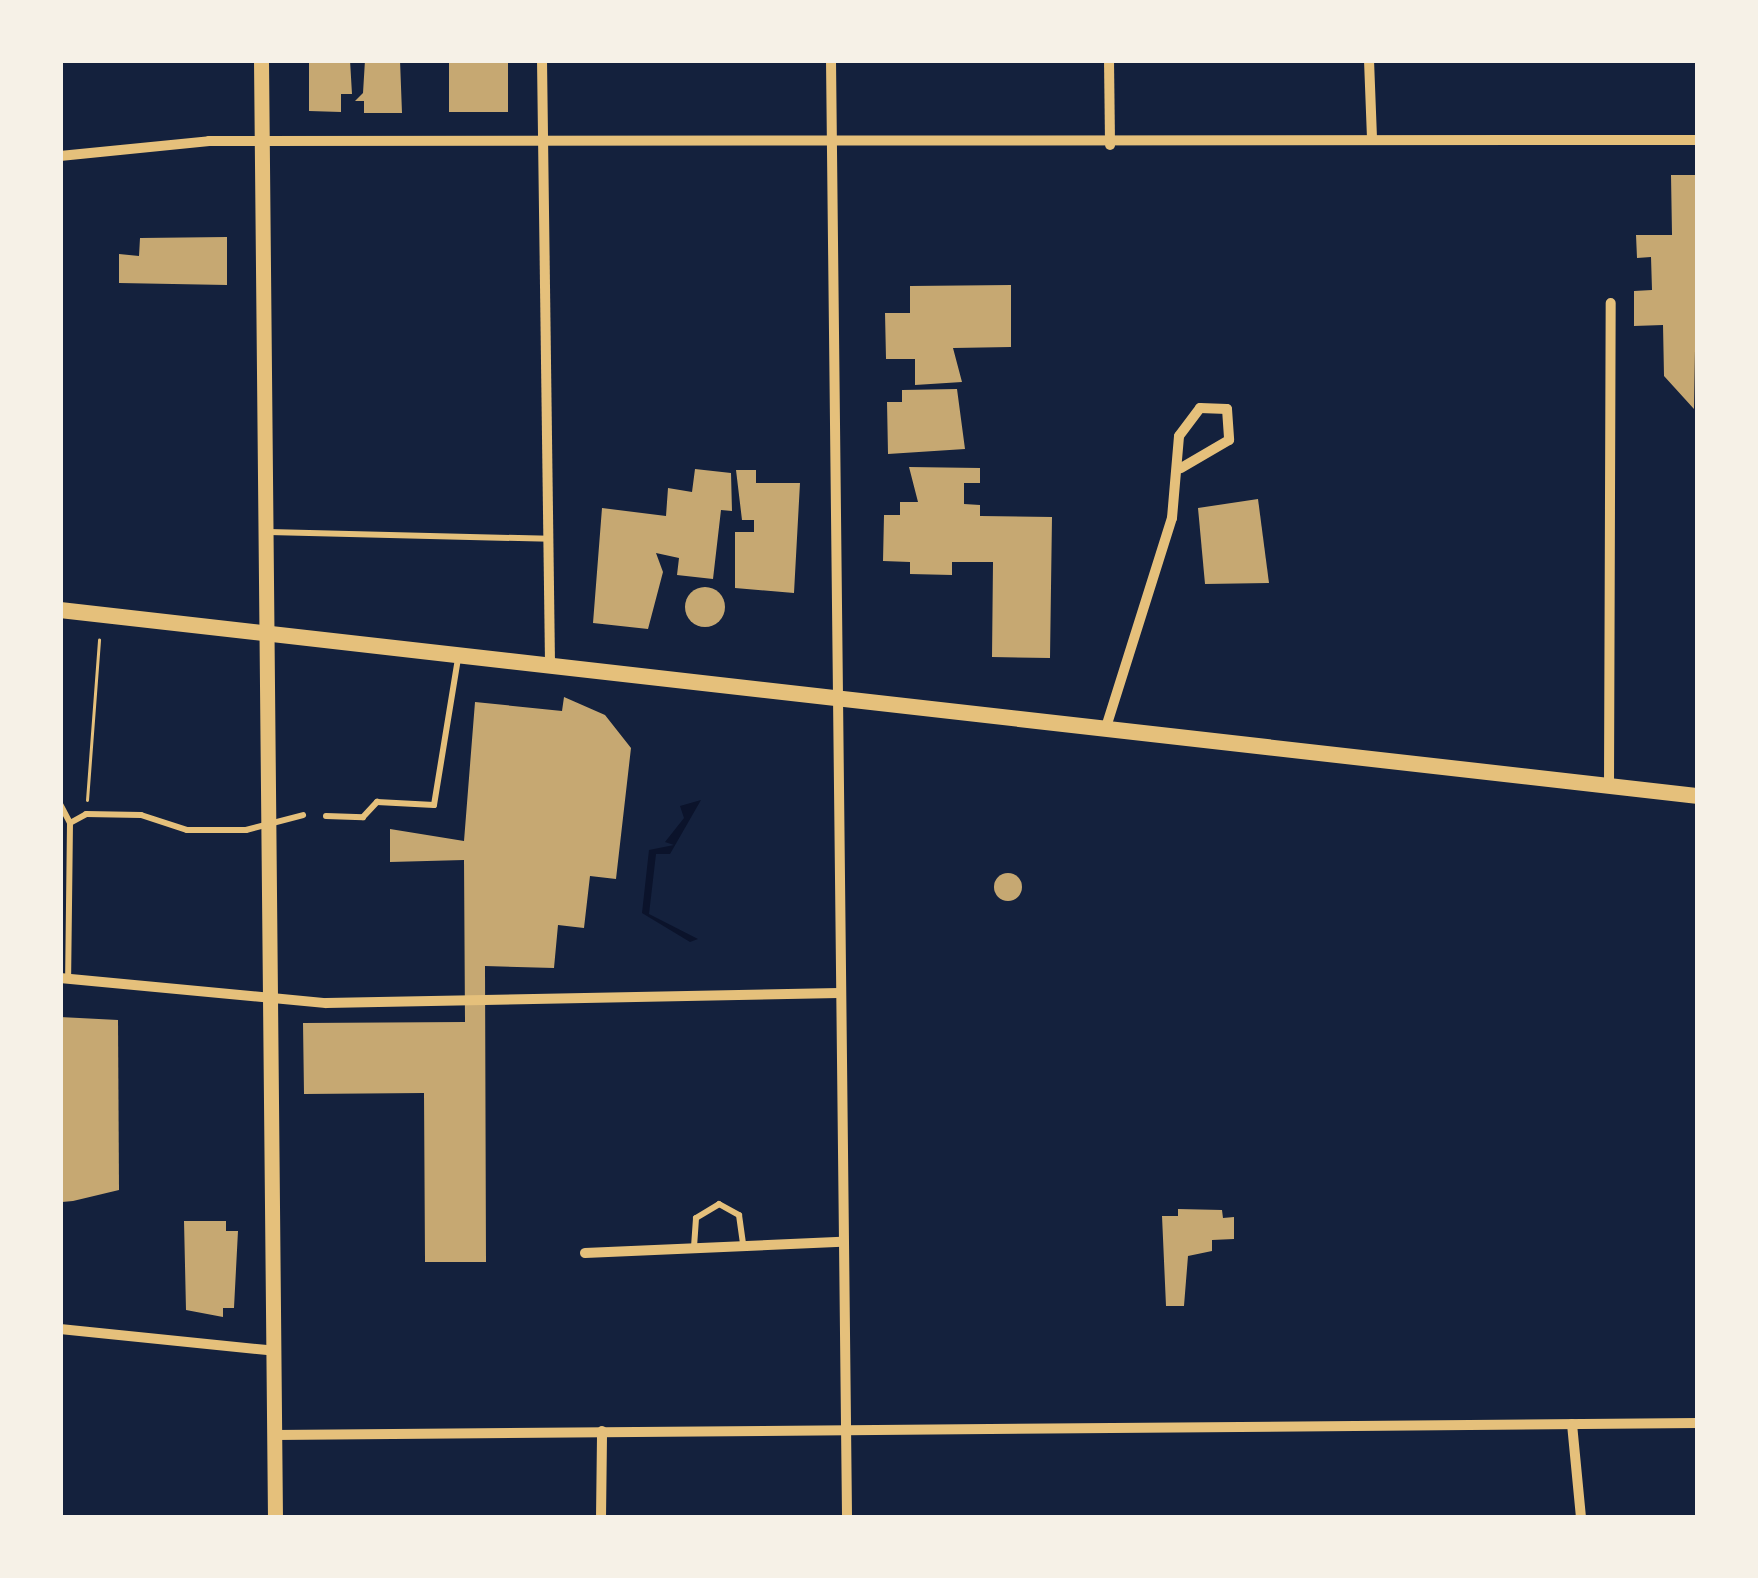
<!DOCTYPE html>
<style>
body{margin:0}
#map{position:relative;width:1758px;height:1578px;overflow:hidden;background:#14213d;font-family:"Work Sans",sans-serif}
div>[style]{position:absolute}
.water>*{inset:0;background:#0b132b}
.building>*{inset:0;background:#c6a872;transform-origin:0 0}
.round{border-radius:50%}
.path>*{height:3px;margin:-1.5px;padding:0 1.5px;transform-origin:1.5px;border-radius:1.5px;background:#e5c07b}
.service>*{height:6px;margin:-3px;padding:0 3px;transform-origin:3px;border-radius:3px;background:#e5c07b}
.minor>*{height:10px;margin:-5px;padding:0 5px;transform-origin:5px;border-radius:5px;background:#e5c07b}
.secondary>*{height:15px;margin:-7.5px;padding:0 7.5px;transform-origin:7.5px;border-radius:7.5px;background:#e5c07b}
.primary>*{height:16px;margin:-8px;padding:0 8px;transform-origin:8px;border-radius:8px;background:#e5c07b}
span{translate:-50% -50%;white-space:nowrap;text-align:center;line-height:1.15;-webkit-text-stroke:9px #f6f1e7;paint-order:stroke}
.frame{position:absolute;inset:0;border:63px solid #f6f1e7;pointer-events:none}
</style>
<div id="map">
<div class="water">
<div style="clip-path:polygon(701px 800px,670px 854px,656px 854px,649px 914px,698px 939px,690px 942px,642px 913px,649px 850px,674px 845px,665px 842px,684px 818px,680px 806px)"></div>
</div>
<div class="building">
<div style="clip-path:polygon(309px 60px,350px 60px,352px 94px,341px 94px,341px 112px,309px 111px)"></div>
<div style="clip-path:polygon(365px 60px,400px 60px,402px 113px,364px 113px,364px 101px,355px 101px,363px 93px)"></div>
<div style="left:449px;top:60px;width:59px;height:52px"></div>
<div style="clip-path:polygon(1671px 175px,1698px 175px,1694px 409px,1664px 376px,1663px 325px,1634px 326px,1634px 291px,1652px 290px,1651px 257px,1637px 258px,1636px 235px,1672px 235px)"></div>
<div style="clip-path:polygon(227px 237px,227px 285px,119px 283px,119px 254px,139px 256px,140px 238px)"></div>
<div style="clip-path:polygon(1011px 285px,1011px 347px,953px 348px,962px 382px,915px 385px,915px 359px,886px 359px,885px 313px,910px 313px,910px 286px)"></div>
<div style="clip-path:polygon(957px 389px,965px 449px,888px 454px,887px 402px,902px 402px,902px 390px)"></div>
<div style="clip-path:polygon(909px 467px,980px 468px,980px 483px,964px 483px,964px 504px,980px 505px,980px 516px,1052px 517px,1050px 658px,992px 657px,993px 562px,952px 562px,952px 575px,910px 574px,910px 562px,883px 561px,884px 515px,900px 515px,900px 502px,918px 502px)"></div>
<div style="clip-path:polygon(695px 469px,731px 473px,732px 511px,721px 510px,713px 579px,677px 575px,679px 558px,656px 553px,663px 572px,648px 629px,593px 623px,602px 508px,666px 516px,668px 488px,692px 492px)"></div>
<div style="clip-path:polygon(736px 470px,756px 470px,756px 483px,800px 483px,794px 593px,735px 588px,735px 532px,754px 532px,754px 520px,742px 520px)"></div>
<div style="clip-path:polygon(1258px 499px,1269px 583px,1205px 584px,1198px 508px)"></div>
<div class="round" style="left:685px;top:587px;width:40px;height:40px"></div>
<div style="clip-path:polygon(564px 697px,605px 715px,631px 748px,616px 879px,590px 876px,584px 928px,558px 925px,554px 968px,485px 966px,486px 1262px,425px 1262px,424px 1093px,304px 1094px,303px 1023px,465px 1022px,464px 860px,390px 862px,390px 829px,464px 841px,475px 702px,562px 711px)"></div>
<div class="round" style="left:994px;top:873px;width:28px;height:28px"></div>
<div style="clip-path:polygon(60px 1017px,118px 1020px,119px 1190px,73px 1201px,62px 1202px,60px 1185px)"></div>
<div style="clip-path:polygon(1178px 1209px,1222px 1210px,1223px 1218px,1234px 1217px,1234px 1239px,1212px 1240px,1212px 1251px,1188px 1256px,1184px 1306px,1166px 1306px,1162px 1216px,1178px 1216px)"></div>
<div style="clip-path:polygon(184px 1221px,226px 1221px,226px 1231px,238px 1231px,234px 1308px,223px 1308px,223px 1317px,186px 1310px)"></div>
</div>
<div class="path">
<div style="left:87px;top:800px;width:161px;rotate:-85.7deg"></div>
</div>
<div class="service">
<div style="left:269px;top:532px;width:281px;rotate:1.4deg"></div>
<div style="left:60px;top:804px;width:21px;rotate:62deg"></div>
<div style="left:70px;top:823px;width:156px;rotate:90.7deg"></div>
<div style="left:326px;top:816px;width:37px;rotate:2deg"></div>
<div style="left:363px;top:817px;width:21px;rotate:-47deg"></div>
<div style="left:377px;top:802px;width:57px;rotate:3deg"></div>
<div style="left:434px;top:805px;width:149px;rotate:-80.7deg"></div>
<div style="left:70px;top:823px;width:18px;rotate:-29deg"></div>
<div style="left:86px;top:814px;width:55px;rotate:1deg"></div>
<div style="left:141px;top:815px;width:48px;rotate:18.1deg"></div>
<div style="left:187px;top:830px;width:59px"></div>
<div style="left:246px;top:830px;width:59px;rotate:-14.7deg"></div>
<div style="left:694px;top:1247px;width:29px;rotate:-86deg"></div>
<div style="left:696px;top:1218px;width:27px;rotate:-31deg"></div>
<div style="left:719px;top:1204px;width:23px;rotate:29deg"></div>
<div style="left:739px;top:1215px;width:29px;rotate:82deg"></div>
</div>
<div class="minor">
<div style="left:542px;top:60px;width:605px;rotate:89.24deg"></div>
<div style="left:831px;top:60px;width:1458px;rotate:89.37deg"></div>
<div style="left:1109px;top:60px;width:85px;rotate:89.3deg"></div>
<div style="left:1369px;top:60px;width:79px;rotate:87.8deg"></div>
<div style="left:60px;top:156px;width:150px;rotate:-5.7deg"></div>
<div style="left:209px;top:141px;width:1489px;rotate:-0.04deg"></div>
<div style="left:1107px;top:724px;width:216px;rotate:-72.5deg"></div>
<div style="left:1172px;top:518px;width:82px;rotate:-85.1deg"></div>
<div style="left:1179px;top:436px;width:35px;rotate:-53deg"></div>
<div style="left:1200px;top:408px;width:27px;rotate:2deg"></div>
<div style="left:1227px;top:409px;width:31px;rotate:86deg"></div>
<div style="left:1229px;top:440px;width:56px;rotate:149.7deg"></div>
<div style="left:1609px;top:786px;width:483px;rotate:-89.8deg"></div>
<div style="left:60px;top:978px;width:267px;rotate:5.4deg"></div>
<div style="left:326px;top:1003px;width:513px;rotate:-1.12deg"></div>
<div style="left:585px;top:1253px;width:257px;rotate:-2.5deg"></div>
<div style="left:60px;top:1329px;width:216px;rotate:5.8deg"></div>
<div style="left:1572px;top:1424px;width:94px;rotate:84.5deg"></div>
<div style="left:275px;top:1435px;width:1423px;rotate:-0.48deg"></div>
<div style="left:601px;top:1518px;width:87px;rotate:-89.3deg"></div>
</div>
<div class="secondary">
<div style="left:261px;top:60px;width:1458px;rotate:89.45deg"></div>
</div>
<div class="primary">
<div style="left:60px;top:610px;width:1649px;rotate:6.48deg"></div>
</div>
<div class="frame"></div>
</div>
